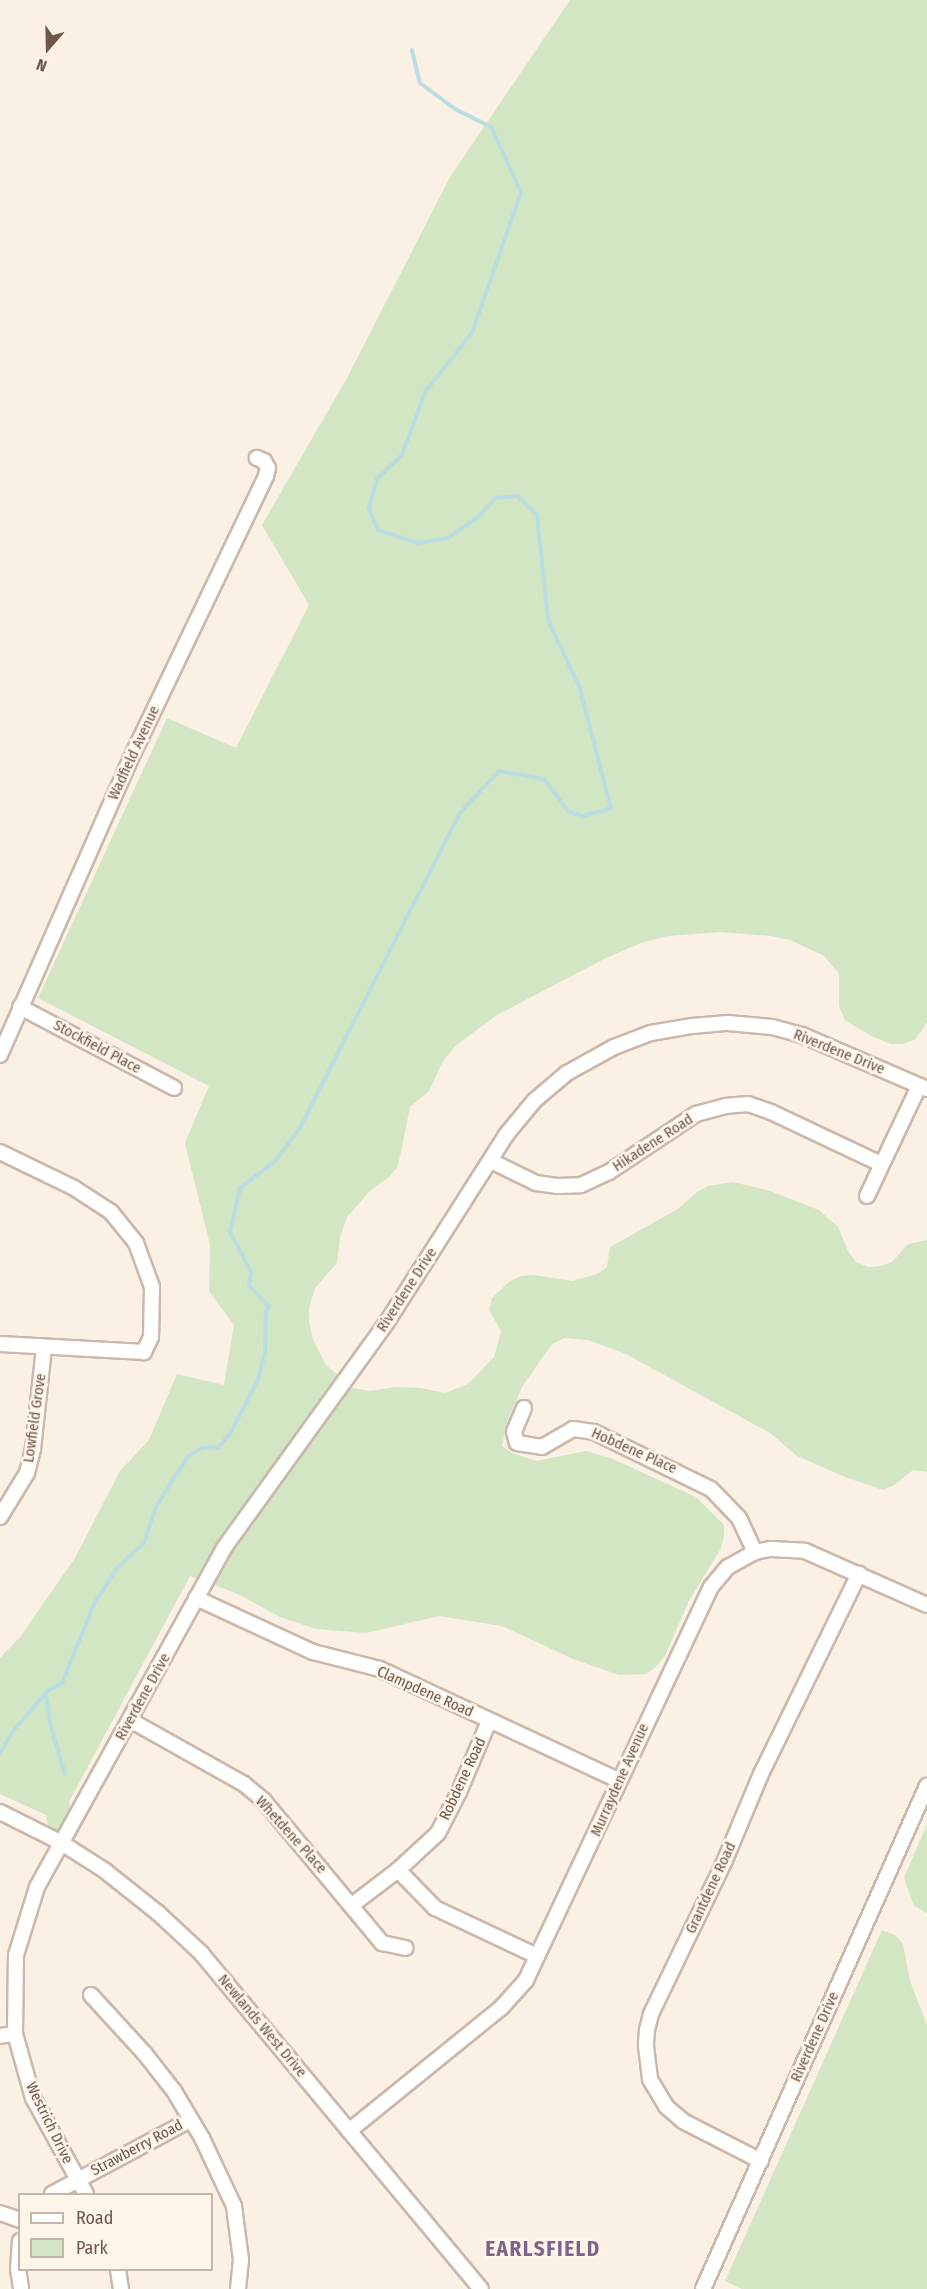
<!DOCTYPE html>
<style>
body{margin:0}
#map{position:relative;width:927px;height:2289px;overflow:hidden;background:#faf0e3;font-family:"Fira Sans Condensed",sans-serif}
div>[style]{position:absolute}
.green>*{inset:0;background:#d3e6c3}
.stream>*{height:4px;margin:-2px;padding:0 2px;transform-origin:2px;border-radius:2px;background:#badde2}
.roads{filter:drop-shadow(2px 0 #cab8ab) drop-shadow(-2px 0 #cab8ab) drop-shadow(0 2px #cab8ab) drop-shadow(0 -2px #cab8ab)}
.minor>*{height:14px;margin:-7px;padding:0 7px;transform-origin:7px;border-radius:7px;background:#fff}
span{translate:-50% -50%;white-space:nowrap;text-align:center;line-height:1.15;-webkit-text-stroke:5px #fdf5e9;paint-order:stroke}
.street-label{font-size:15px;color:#70574c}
.district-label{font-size:21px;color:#7d648c;font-weight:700;letter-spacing:1.5px}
.legend{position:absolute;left:18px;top:2193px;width:195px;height:78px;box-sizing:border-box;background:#fdf5e9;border:2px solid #c5b6aa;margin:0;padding:8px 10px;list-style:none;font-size:18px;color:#70574c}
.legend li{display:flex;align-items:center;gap:12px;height:30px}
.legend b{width:30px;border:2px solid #c5b6aa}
.north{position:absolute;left:18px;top:18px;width:60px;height:60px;-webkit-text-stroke:4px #fdf5e9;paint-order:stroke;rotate:200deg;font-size:16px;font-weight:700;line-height:24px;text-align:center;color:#70574c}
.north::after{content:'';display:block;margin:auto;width:21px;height:27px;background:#70574c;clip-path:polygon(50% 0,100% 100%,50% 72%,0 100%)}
</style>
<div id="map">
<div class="green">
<div style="clip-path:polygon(570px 0,927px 0,927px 1022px,916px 1039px,903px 1044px,891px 1044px,871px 1036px,845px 1020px,839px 1006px,839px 974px,824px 956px,790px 940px,771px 936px,720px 932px,668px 936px,641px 943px,606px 958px,497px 1015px,455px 1046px,443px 1061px,429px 1091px,410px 1107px,398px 1166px,390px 1176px,369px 1192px,347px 1217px,340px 1237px,337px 1263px,315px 1288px,309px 1308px,309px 1321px,313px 1340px,326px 1365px,353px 1388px,370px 1391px,396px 1387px,421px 1388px,445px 1393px,468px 1384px,494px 1357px,501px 1331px,489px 1310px,492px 1298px,510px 1281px,521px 1276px,534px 1275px,572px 1281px,597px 1274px,607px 1267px,610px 1247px,678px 1209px,697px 1192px,708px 1186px,733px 1182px,770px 1191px,819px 1210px,838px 1227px,848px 1251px,856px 1262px,869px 1267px,881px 1266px,892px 1262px,908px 1244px,927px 1240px,927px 1472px,913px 1470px,894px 1485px,883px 1490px,845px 1477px,797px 1456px,770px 1433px,626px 1354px,588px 1340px,564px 1338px,552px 1344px,522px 1387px,507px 1422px,502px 1446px,512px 1453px,536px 1461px,586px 1451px,613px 1459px,696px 1497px,724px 1525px,724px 1537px,720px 1550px,689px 1601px,665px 1656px,656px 1667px,646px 1674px,619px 1675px,573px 1659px,502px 1626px,439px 1616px,366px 1633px,316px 1629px,280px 1617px,238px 1594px,190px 1576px,69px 1802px,80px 1830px,56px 1870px,46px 1815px,0 1794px,0 1658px,20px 1637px,75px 1558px,120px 1471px,149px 1440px,177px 1374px,224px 1385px,234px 1325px,209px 1291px,210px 1245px,185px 1143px,209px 1086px,38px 998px,167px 718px,236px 748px,309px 605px,262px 525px,347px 378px,450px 177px)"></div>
<div style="clip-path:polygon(927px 1824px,927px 1913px,914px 1906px,904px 1878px)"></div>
<div style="clip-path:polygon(882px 1930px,895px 1935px,903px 1944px,910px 1981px,927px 2025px,927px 2289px,742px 2289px,725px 2281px)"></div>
</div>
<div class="stream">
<div style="left:46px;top:1696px;width:28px;rotate:82deg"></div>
<div style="left:50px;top:1724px;width:52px;rotate:73.3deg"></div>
<div style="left:0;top:1754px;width:26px;rotate:-61deg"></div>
<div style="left:13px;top:1731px;width:32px;rotate:-49deg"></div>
<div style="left:34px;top:1707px;width:23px;rotate:-49deg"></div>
<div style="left:49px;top:1690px;width:15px;rotate:-28deg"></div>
<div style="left:62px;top:1683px;width:85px;rotate:-67.9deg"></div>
<div style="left:94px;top:1604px;width:43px;rotate:-57.4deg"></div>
<div style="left:117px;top:1568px;width:37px;rotate:-43deg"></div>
<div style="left:144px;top:1543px;width:38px;rotate:-72deg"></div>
<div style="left:156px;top:1507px;width:31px;rotate:-59deg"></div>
<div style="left:172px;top:1480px;width:29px;rotate:-55deg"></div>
<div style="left:189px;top:1456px;width:15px;rotate:-32deg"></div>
<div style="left:202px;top:1448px;width:16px;rotate:-4deg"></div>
<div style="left:218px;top:1447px;width:18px;rotate:-47deg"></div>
<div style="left:230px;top:1434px;width:62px;rotate:-63deg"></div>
<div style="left:258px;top:1379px;width:28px;rotate:-75deg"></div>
<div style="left:265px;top:1352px;width:39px;rotate:-89deg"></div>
<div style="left:266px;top:1313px;width:8px;rotate:-67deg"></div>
<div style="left:269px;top:1306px;width:28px;rotate:-135deg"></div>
<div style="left:249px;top:1286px;width:14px;rotate:-82deg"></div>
<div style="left:251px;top:1272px;width:45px;rotate:-117.7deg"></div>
<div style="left:230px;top:1232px;width:45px;rotate:-77.2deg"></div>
<div style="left:240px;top:1188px;width:44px;rotate:-37.6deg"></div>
<div style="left:275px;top:1161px;width:41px;rotate:-52.9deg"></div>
<div style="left:300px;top:1128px;width:352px;rotate:-63.1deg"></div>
<div style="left:459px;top:814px;width:59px;rotate:-47.1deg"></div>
<div style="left:499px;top:771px;width:46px;rotate:10.1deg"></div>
<div style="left:544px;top:779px;width:40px;rotate:53deg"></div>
<div style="left:568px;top:811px;width:15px;rotate:20deg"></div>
<div style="left:582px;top:816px;width:30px;rotate:-15deg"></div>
<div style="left:611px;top:808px;width:126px;rotate:-104.7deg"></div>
<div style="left:579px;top:686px;width:73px;rotate:-115.2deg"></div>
<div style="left:548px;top:620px;width:106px;rotate:-96deg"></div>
<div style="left:537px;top:515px;width:28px;rotate:-136deg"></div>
<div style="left:517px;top:496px;width:21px;rotate:175deg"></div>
<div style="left:496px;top:498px;width:26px;rotate:133deg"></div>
<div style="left:478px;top:517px;width:37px;rotate:145deg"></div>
<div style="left:448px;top:538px;width:30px;rotate:171deg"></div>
<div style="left:418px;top:543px;width:42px;rotate:-162deg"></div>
<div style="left:378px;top:530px;width:23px;rotate:-113deg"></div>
<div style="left:369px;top:509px;width:31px;rotate:-75deg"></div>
<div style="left:377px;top:479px;width:35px;rotate:-44deg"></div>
<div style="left:402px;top:455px;width:67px;rotate:-69.9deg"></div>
<div style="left:425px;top:392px;width:75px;rotate:-51.5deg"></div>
<div style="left:472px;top:333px;width:149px;rotate:-70.8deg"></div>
<div style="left:521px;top:192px;width:72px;rotate:-114.8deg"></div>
<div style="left:491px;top:127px;width:40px;rotate:-153.4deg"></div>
<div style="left:455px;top:109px;width:44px;rotate:-143.4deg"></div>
<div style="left:420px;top:83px;width:34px;rotate:-104deg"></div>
</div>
<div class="roads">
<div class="minor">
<div style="left:20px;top:1007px;width:174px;rotate:27.7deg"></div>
<div style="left:0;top:1055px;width:322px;rotate:-66.2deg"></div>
<div style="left:130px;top:760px;width:315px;rotate:-64.4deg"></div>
<div style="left:266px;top:476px;width:8px;rotate:-76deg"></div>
<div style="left:268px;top:468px;width:8px;rotate:-120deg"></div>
<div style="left:264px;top:461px;width:8px;rotate:-157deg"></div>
<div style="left:0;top:1152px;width:82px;rotate:25.9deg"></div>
<div style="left:74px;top:1188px;width:44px;rotate:33deg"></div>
<div style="left:111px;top:1212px;width:40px;rotate:51deg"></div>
<div style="left:136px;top:1243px;width:47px;rotate:70deg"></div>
<div style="left:152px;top:1287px;width:50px;rotate:91.1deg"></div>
<div style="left:151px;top:1337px;width:17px;rotate:115deg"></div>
<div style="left:144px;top:1352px;width:144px;rotate:-176.8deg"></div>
<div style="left:491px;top:1161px;width:50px;rotate:26.1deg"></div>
<div style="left:536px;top:1183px;width:21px;rotate:8deg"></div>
<div style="left:557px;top:1186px;width:24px;rotate:-2deg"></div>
<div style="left:581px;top:1185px;width:31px;rotate:-25deg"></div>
<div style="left:609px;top:1172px;width:105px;rotate:-33.7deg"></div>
<div style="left:696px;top:1114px;width:30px;rotate:-15deg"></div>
<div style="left:725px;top:1106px;width:23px;rotate:-5deg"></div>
<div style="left:748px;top:1104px;width:24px;rotate:19deg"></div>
<div style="left:771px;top:1112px;width:122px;rotate:25.3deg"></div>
<div style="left:867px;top:1196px;width:122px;rotate:-64.7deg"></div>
<div style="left:524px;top:1408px;width:26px;rotate:113deg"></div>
<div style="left:514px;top:1432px;width:11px;rotate:75deg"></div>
<div style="left:517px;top:1443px;width:25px;rotate:9deg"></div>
<div style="left:542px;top:1447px;width:36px;rotate:-30deg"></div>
<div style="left:573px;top:1429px;width:21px;rotate:8deg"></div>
<div style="left:594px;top:1432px;width:130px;rotate:26deg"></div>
<div style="left:711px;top:1489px;width:40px;rotate:46deg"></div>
<div style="left:739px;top:1518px;width:38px;rotate:65deg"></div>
<div style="left:0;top:1517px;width:52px;rotate:-58.5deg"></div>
<div style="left:27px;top:1473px;width:25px;rotate:-76deg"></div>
<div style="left:33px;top:1449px;width:102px;rotate:-83.8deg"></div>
<div style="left:196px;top:1598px;width:129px;rotate:24.8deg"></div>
<div style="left:313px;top:1652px;width:69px;rotate:14.2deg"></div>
<div style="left:380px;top:1669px;width:263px;rotate:25deg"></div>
<div style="left:130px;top:1720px;width:131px;rotate:29.3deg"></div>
<div style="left:244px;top:1784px;width:26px;rotate:40deg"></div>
<div style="left:264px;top:1801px;width:185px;rotate:50.3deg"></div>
<div style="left:382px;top:1943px;width:24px;rotate:12deg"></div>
<div style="left:0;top:1812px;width:67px;rotate:26.6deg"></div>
<div style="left:60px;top:1842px;width:52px;rotate:32.5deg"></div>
<div style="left:104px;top:1870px;width:69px;rotate:38.5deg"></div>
<div style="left:158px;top:1913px;width:59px;rotate:42.9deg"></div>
<div style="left:201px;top:1953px;width:437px;rotate:50.2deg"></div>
<div style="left:398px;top:1870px;width:53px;rotate:45.8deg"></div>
<div style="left:435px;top:1908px;width:113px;rotate:25.2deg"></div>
<div style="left:352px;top:1905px;width:58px;rotate:-37.3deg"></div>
<div style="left:398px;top:1870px;width:54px;rotate:-42.8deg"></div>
<div style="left:438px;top:1833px;width:46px;rotate:-62.9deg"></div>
<div style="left:459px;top:1792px;width:77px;rotate:-67.1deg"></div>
<div style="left:91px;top:1995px;width:80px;rotate:47.5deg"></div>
<div style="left:145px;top:2054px;width:47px;rotate:51.9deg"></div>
<div style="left:174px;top:2091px;width:55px;rotate:59.2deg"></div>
<div style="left:202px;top:2138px;width:75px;rotate:64.8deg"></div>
<div style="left:234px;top:2206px;width:54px;rotate:82.6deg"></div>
<div style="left:241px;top:2260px;width:29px;rotate:96deg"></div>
<div style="left:0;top:2036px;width:15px;rotate:-8deg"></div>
<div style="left:349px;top:2131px;width:196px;rotate:-39deg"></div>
<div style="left:501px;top:2008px;width:38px;rotate:-48deg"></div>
<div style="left:526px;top:1980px;width:434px;rotate:-64.8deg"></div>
<div style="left:711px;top:1587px;width:26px;rotate:-50deg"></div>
<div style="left:728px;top:1567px;width:31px;rotate:-29deg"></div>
<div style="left:755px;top:1552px;width:16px;rotate:-11deg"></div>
<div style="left:771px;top:1549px;width:34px;rotate:3deg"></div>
<div style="left:805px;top:1551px;width:133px;rotate:23.9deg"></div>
<div style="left:761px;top:2161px;width:88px;rotate:-152.9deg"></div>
<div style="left:683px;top:2121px;width:23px;rotate:-139deg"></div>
<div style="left:666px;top:2106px;width:31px;rotate:-121deg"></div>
<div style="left:650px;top:2079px;width:35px;rotate:-97deg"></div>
<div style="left:646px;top:2044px;width:14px;rotate:-86deg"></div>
<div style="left:647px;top:2030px;width:16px;rotate:-76deg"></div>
<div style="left:651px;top:2014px;width:171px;rotate:-64.3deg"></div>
<div style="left:725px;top:1860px;width:93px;rotate:-67.3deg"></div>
<div style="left:761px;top:1774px;width:223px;rotate:-63.9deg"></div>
<div style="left:52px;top:2194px;width:157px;rotate:-28.2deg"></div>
<div style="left:86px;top:2194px;width:110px;rotate:-118.9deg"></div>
<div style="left:33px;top:2098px;width:66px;rotate:-105.7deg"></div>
<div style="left:15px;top:2034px;width:79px;rotate:-89.3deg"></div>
<div style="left:16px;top:1955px;width:71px;rotate:-72.8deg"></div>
<div style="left:37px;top:1887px;width:387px;rotate:-61.1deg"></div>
<div style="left:224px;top:1548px;width:279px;rotate:-54.2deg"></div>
<div style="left:387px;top:1322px;width:222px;rotate:-57.5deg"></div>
<div style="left:506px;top:1135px;width:45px;rotate:-50.4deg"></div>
<div style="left:535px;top:1100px;width:42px;rotate:-40.2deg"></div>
<div style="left:567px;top:1073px;width:54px;rotate:-29deg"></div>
<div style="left:614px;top:1047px;width:40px;rotate:-21deg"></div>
<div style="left:651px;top:1033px;width:42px;rotate:-9.7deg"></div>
<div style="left:692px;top:1026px;width:36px;rotate:-5deg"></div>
<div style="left:728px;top:1023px;width:44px;rotate:5.2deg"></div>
<div style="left:772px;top:1027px;width:31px;rotate:15deg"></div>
<div style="left:802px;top:1035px;width:136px;rotate:23.4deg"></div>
<div style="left:0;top:2213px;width:21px;rotate:19deg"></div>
<div style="left:20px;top:2241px;width:28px;rotate:94deg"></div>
<div style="left:18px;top:2269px;width:20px;rotate:81deg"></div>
<div style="left:118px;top:2270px;width:19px;rotate:81deg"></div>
<div style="left:703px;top:2289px;width:551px;rotate:-66deg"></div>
</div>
</div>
<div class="street-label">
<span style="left:134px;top:753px;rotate:-65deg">Wadfield Avenue</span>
<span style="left:97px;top:1047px;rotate:28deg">Stockfield Place</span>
<span style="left:839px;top:1052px;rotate:22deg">Riverdene Drive</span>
<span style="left:653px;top:1143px;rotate:-33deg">Hikadene Road</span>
<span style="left:407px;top:1290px;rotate:-57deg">Riverdene Drive</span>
<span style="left:35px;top:1418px;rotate:-82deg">Lowfield Grove</span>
<span style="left:634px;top:1451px;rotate:24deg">Hobdene Place</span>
<span style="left:425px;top:1692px;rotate:24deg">Clampdene Road</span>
<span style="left:143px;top:1697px;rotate:-61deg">Riverdene Drive</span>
<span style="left:463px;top:1779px;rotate:-65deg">Robdene Road</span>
<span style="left:620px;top:1780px;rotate:-66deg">Murraydene Avenue</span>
<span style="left:291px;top:1835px;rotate:48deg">Whetdene Place</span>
<span style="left:711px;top:1888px;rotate:-65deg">Grantdene Road</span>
<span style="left:262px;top:2026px;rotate:50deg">Newlands West Drive</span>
<span style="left:815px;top:2037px;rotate:-66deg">Riverdene Drive</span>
<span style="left:49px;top:2123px;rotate:64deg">Westrich Drive</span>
<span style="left:137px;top:2148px;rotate:-28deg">Strawberry Road</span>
</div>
<div class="district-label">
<span style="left:543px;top:2249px">EARLSFIELD</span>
</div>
<ul class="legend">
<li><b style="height:8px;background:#fff"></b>Road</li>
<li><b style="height:16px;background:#d3e6c3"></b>Park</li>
</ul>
<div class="north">N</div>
</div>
